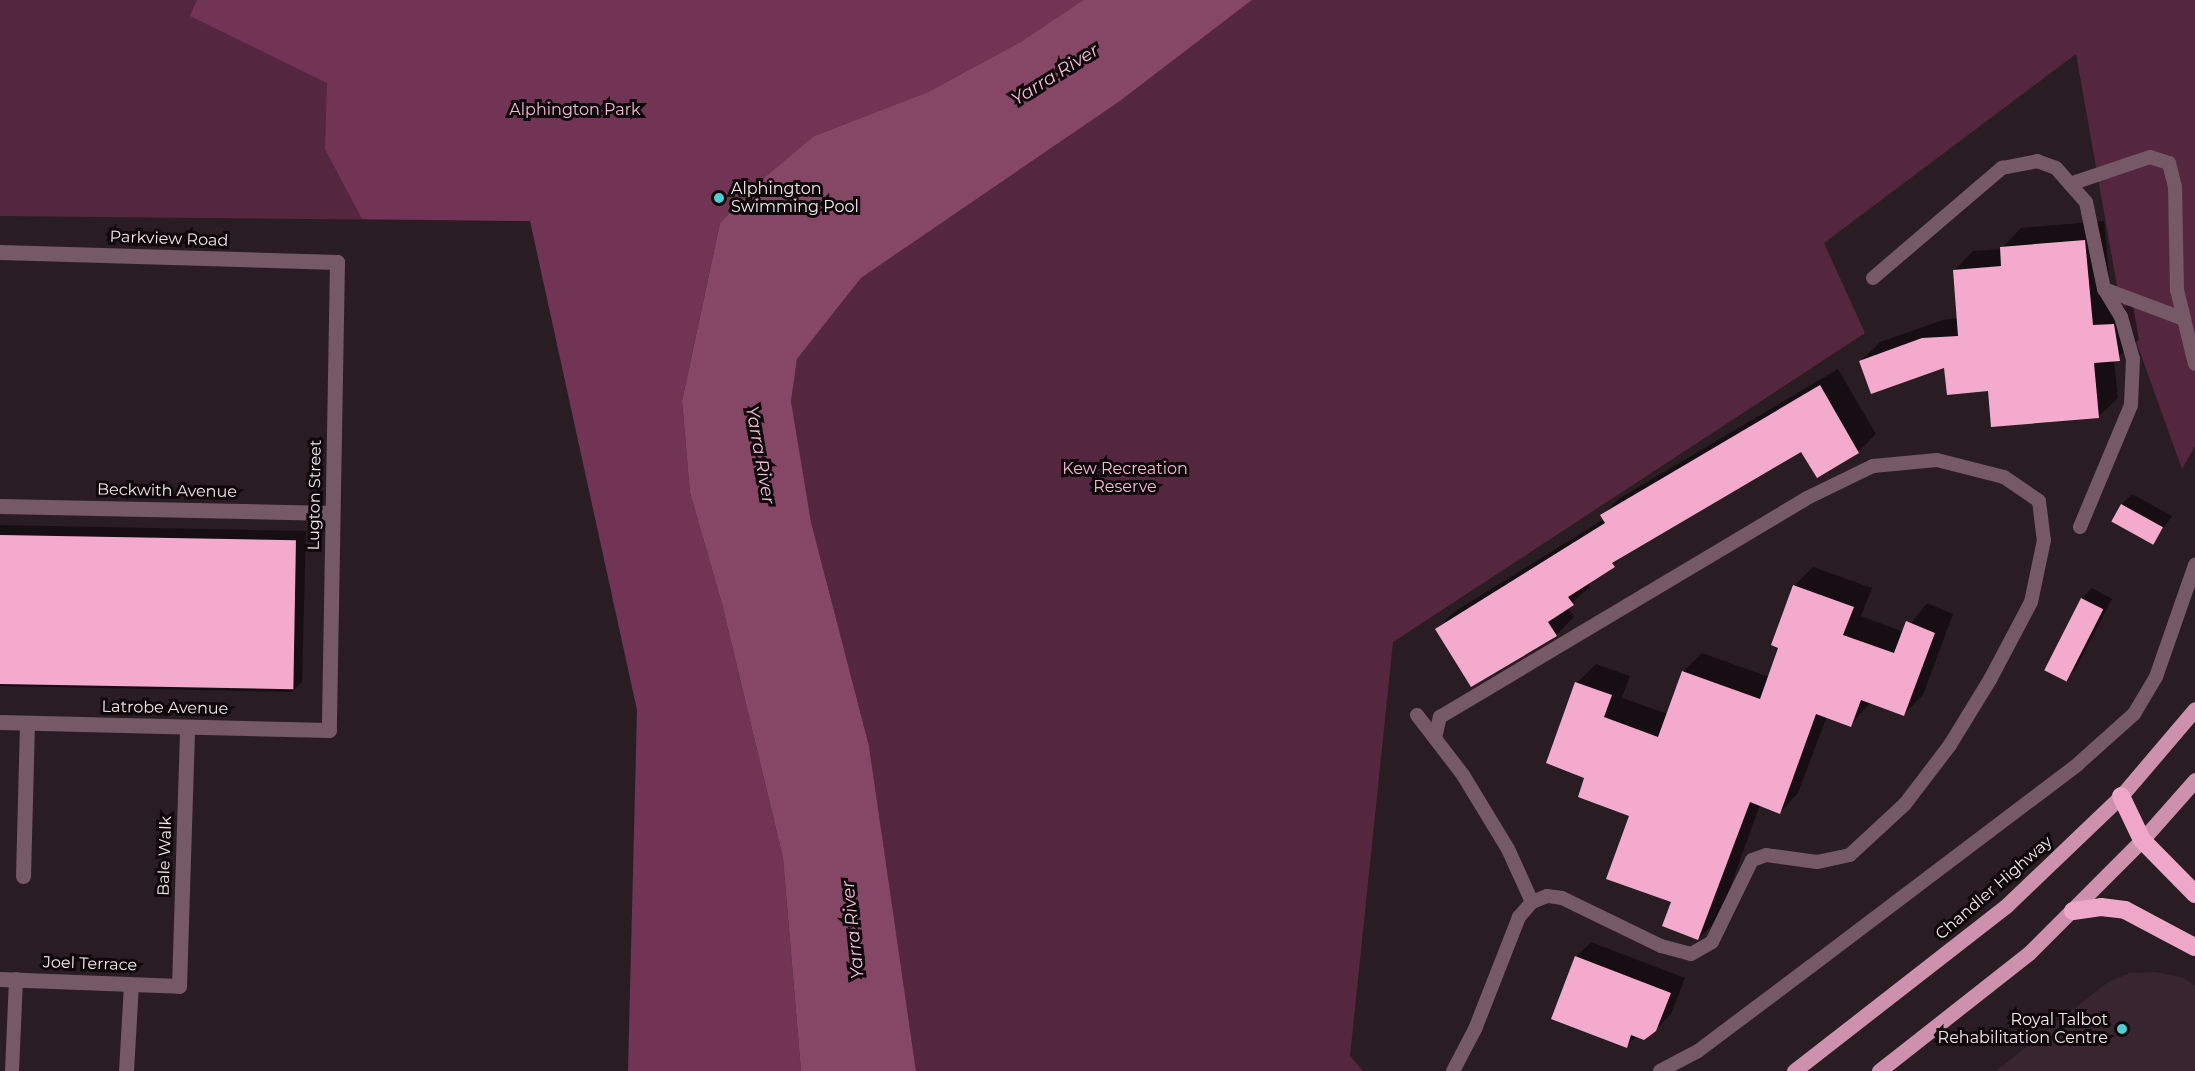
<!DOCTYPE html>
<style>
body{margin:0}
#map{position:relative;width:2195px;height:1071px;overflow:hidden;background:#2a1c23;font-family:Montserrat,sans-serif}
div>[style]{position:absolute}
.built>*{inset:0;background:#39252f}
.green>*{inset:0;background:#55273f}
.forest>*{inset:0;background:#713454}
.water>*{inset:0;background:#864666}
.shadow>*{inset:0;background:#0007}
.building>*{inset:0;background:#f3aacd;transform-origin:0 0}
.lane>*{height:14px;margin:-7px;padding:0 7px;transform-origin:7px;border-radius:7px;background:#765966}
.street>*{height:15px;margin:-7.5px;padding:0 7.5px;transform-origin:7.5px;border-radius:7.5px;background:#765966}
.primary>*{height:15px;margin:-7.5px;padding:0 7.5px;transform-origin:7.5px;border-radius:7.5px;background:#cd91ad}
.highway>*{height:18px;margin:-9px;padding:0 9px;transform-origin:9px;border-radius:9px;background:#efa7c9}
.dots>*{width:16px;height:16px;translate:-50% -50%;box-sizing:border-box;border:3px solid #0f080b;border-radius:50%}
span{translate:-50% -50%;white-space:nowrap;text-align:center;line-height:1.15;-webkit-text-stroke:6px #0f080b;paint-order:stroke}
.park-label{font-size:16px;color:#f4bad4}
.poi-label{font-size:16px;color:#f3e9ed}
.left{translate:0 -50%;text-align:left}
.right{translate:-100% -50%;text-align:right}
.street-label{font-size:16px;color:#f3e9ed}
.water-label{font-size:18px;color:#f6bcd7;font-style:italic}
</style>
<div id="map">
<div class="built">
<div style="clip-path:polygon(2156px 972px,2184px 978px,2195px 986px,2195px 1071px,1996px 1071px,2108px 982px,2130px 973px)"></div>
</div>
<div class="green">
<div style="clip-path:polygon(0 0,1083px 0,928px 92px,814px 136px,759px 182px,720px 223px,0 216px)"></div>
<div style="clip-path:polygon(1252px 0,2195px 0,2195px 446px,2182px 469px,2118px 291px,2076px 54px,1824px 243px,1865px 333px,1393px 642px,1350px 1056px,1363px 1071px,916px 1071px,869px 746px,811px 522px,791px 401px,797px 359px,861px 278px,1120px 101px)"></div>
</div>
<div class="forest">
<div style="clip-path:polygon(197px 0,1083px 0,1022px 41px,928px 92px,814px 136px,759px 182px,720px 223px,682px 401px,690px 493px,722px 604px,783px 858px,801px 1071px,628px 1071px,637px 710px,530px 221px,362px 219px,325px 149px,327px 83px,190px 16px)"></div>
</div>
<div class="water">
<div style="clip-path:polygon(1083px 0,1252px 0,1120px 101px,861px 278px,797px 359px,791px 401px,811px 522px,869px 746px,916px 1071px,801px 1071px,783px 858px,722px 604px,690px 493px,682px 401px,720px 223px,759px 182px,814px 136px,928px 92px,1022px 41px)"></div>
</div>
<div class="shadow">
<div style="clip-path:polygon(2104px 221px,2112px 307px,2133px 305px,2139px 340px,2114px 360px,2118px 398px,2098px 417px,1989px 390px,1945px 366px,1861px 361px,1880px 342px,1943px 320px,1958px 318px,1954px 271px,1973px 251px,2001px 249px,2021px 228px)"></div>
<div style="clip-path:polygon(1838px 369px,1876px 434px,1858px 452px,1801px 449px,1628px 552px,1588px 583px,1590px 587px,1567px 607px,1574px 617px,1556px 635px,1437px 629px,1454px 612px,1604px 519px,1602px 515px,1620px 498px)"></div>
<div style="clip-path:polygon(2132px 494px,2172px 516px,2153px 542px,2122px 504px)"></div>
<div style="clip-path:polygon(0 525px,306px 531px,302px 682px,292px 692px,0 686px)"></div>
<div style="clip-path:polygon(1813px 567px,1872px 588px,1861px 616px,1904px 632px,1927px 603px,1953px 614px,1923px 695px,1904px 714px,1871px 702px,1851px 725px,1827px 716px,1798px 793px,1780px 812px,1760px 805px,1719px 918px,1700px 937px,1664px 925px,1673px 901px,1631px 815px,1586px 777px,1577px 683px,1596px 664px,1630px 676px,1622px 698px,1668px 714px,1683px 672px,1702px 653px,1769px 677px,1794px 586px)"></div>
<div style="clip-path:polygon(2092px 588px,2112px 599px,2075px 670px,2065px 680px,2082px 598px)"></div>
<div style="clip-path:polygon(1591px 942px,1685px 978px,1671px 1014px,1655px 1030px,1637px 1036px,1626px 1046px,1576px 957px)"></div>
</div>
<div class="building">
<div style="clip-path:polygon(2085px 240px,2093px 325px,2114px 324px,2120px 361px,2094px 363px,2099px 418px,1991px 427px,1988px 391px,1947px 395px,1944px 368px,1871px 394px,1859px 361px,1922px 338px,1958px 336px,1953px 270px,2001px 266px,2000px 247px)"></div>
<div style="clip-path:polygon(1820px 385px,1859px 453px,1817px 478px,1801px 452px,1612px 563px,1615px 567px,1568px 597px,1574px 605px,1548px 622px,1557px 636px,1471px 687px,1435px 629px,1605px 523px,1600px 515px)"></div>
<div style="left:2121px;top:504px;width:48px;height:20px;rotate:29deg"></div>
<div style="left:0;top:535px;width:296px;height:149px;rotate:1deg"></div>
<div style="clip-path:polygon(1793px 585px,1854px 607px,1843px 635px,1894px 653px,1906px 621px,1935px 633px,1904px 716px,1861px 700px,1851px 727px,1816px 714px,1780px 814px,1750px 802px,1698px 940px,1662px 926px,1671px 902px,1606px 879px,1629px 816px,1578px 797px,1584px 778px,1546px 763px,1575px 682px,1612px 695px,1604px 717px,1658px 737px,1682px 671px,1760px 699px,1778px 648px,1771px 645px)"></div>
<div style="left:2081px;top:598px;width:25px;height:81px;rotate:27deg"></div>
<div style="clip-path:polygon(1575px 956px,1671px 993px,1656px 1031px,1644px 1040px,1631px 1035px,1627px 1048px,1551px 1019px)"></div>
</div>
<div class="lane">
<div style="left:2070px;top:184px;width:84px;rotate:-18.6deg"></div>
<div style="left:2150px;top:157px;width:20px;rotate:18deg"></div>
<div style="left:2169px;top:163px;width:25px;rotate:76deg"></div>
<div style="left:2175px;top:187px;width:103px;rotate:88.9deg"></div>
<div style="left:2177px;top:290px;width:30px;rotate:76deg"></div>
<div style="left:1873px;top:278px;width:170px;rotate:-40.5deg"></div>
<div style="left:2002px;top:168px;width:36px;rotate:-11deg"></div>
<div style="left:2037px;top:161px;width:20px;rotate:20deg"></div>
<div style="left:2056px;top:168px;width:45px;rotate:48.6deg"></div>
<div style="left:2086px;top:202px;width:89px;rotate:78.3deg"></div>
<div style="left:2104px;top:289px;width:85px;rotate:20.6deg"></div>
<div style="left:2184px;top:319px;width:46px;rotate:76.3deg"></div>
<div style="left:2080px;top:527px;width:132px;rotate:-67.3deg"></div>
<div style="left:2131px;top:405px;width:46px;rotate:-87.5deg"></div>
<div style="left:2133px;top:359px;width:44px;rotate:-105.9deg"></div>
<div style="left:2121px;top:317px;width:33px;rotate:-121deg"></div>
<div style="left:1417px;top:715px;width:76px;rotate:52.5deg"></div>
<div style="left:1463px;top:775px;width:87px;rotate:58.7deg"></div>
<div style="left:1508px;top:849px;width:58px;rotate:65.6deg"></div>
<div style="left:1532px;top:902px;width:20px;rotate:131deg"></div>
<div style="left:1519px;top:917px;width:120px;rotate:111.4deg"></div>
<div style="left:1475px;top:1029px;width:47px;rotate:117.6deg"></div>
<div style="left:1435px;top:738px;width:22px;rotate:-77deg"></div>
<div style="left:1440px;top:717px;width:425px;rotate:-30.8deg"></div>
<div style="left:1805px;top:499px;width:76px;rotate:-25.9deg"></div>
<div style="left:1873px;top:466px;width:64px;rotate:-5.4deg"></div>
<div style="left:1937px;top:460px;width:69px;rotate:14.2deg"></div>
<div style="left:2004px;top:477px;width:42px;rotate:34.4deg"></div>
<div style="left:2039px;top:501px;width:39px;rotate:83deg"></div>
<div style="left:2044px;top:540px;width:63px;rotate:101.8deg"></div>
<div style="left:2031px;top:602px;width:86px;rotate:117.8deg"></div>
<div style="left:1991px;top:678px;width:79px;rotate:121.5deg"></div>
<div style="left:1950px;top:745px;width:74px;rotate:127.3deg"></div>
<div style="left:1905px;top:804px;width:75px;rotate:137.2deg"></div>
<div style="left:1850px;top:855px;width:34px;rotate:168deg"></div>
<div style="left:1817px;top:862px;width:51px;rotate:-172.2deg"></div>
<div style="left:1766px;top:855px;width:15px;rotate:160deg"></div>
<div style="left:1752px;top:860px;width:91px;rotate:116deg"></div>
<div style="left:1712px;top:942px;width:24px;rotate:150deg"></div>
<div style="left:1691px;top:954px;width:31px;rotate:-165deg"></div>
<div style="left:1661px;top:946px;width:110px;rotate:-154.1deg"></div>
<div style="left:1562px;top:898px;width:15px;rotate:-172deg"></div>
<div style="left:1547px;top:896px;width:16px;rotate:158deg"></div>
<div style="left:12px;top:1071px;width:92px;rotate:-87.5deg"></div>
<div style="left:1660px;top:1071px;width:43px;rotate:-27.8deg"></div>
<div style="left:1698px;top:1051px;width:140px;rotate:-36.9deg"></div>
<div style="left:1810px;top:967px;width:336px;rotate:-37.1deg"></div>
<div style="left:2078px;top:764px;width:75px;rotate:-41.8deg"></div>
<div style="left:2134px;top:714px;width:43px;rotate:-59.3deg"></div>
<div style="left:2156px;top:677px;width:119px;rotate:-70.8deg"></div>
</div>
<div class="street">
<div style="left:0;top:252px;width:337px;rotate:1.7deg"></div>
<div style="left:337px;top:262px;width:468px;rotate:91deg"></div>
<div style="left:329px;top:730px;width:329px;rotate:-178.6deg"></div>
<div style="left:0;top:506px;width:332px;rotate:1.2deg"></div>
<div style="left:23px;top:876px;width:153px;rotate:-88.5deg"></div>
<div style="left:0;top:979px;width:179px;rotate:2.2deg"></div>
<div style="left:179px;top:986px;width:259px;rotate:-88.2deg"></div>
<div style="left:126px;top:1071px;width:87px;rotate:-86.7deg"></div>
</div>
<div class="primary">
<div style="left:1794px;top:1071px;width:269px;rotate:-37.9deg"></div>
<div style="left:2006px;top:906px;width:159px;rotate:-43.7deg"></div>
<div style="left:2121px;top:796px;width:114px;rotate:-49.6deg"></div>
<div style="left:1879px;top:1071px;width:191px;rotate:-38.2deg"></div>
<div style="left:2029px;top:953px;width:160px;rotate:-45deg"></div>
<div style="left:2142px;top:840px;width:80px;rotate:-48.5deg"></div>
</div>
<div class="highway">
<div style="left:2121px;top:796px;width:49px;rotate:64.5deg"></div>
<div style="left:2142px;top:840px;width:76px;rotate:45.5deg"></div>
<div style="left:2073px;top:911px;width:28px;rotate:-8deg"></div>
<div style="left:2101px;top:907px;width:24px;rotate:7deg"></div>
<div style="left:2125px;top:910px;width:79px;rotate:27.9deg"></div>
</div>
<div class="dots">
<div style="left:719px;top:198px;background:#51ccd2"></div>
<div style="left:2122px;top:1029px;background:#51ccd2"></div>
</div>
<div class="park-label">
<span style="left:575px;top:110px">Alphington Park</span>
<span style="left:1125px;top:478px">Kew Recreation<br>Reserve</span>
</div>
<div class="poi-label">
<span class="left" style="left:731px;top:198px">Alphington<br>Swimming Pool</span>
<span class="right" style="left:2108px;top:1029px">Royal Talbot<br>Rehabilitation Centre</span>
</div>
<div class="street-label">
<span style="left:169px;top:239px;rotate:2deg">Parkview Road</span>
<span style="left:167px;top:491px;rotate:1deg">Beckwith Avenue</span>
<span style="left:315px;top:495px;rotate:-89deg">Lugton Street</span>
<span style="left:165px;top:708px;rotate:1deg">Latrobe Avenue</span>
<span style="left:165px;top:856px;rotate:-88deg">Bale Walk</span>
<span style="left:1994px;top:888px;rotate:-41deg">Chandler Highway</span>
<span style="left:90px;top:964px;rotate:2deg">Joel Terrace</span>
</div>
<div class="water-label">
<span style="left:1055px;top:75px;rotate:-32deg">Yarra River</span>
<span style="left:760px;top:455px;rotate:80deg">Yarra River</span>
<span style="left:853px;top:930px;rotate:-96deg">Yarra River</span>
</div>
</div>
